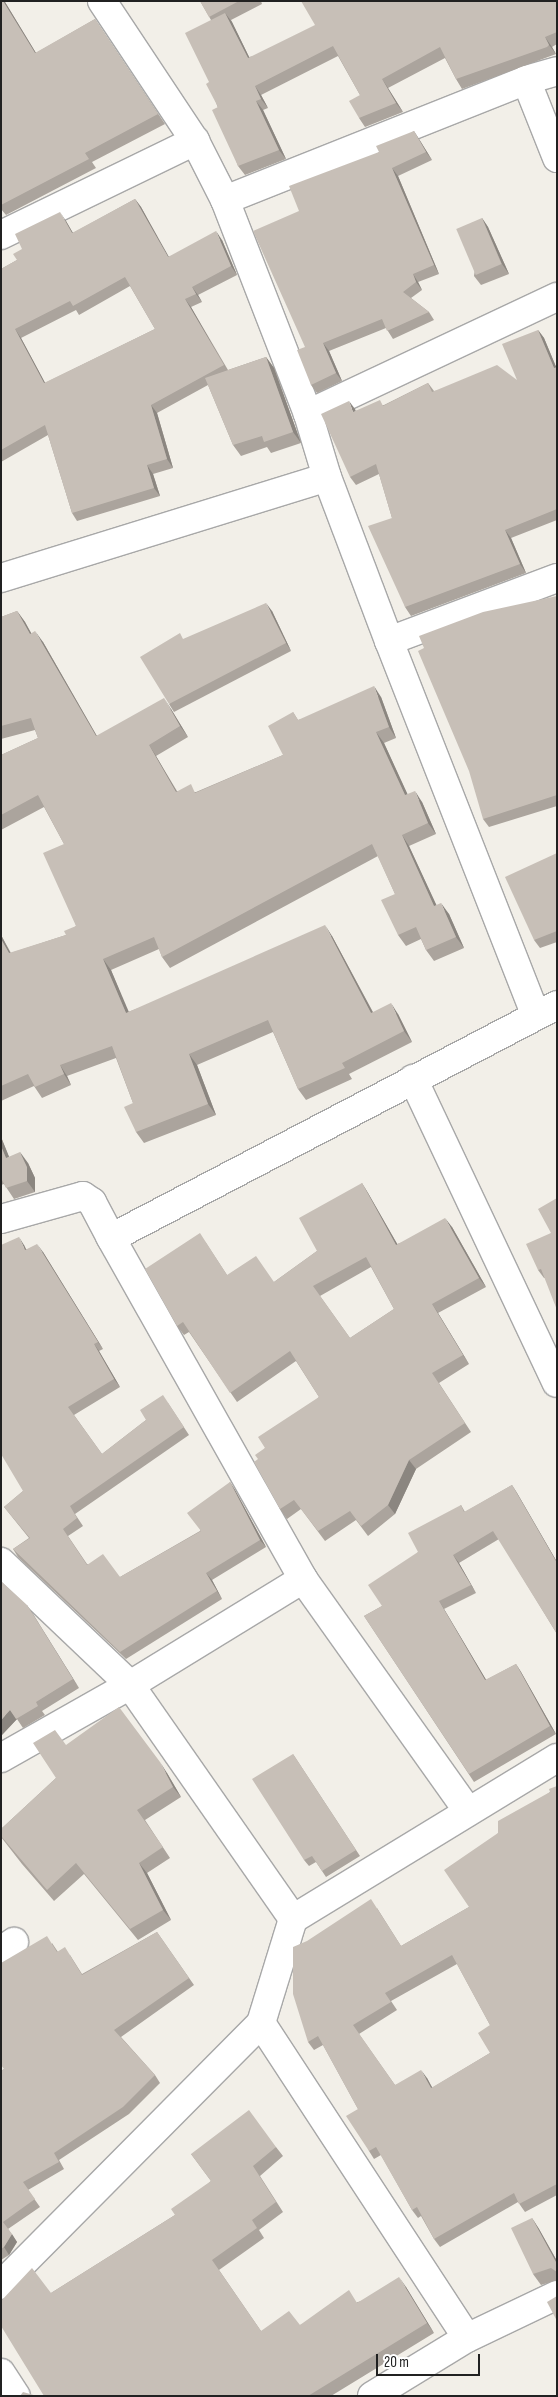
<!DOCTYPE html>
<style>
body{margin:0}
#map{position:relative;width:558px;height:2397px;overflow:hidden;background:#f2efe8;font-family:"Sofia Sans Condensed",sans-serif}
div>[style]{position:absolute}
.roads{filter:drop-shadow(1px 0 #a8a8a8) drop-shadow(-1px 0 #a8a8a8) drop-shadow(0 1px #a8a8a8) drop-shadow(0 -1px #a8a8a8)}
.minor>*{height:28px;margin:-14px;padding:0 14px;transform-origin:14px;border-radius:14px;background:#fff}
.wall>*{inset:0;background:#aba49d}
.shaded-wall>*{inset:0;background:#8b8680}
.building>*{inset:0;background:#c7bfb7;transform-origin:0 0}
span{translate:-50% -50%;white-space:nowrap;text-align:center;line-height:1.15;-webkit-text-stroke:4.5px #fff;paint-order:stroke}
.frame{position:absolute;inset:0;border:2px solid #212121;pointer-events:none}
.scale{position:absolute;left:376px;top:2354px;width:104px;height:22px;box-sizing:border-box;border:2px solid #212121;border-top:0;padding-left:6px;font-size:15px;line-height:18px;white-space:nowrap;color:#212121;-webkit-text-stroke:4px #fff;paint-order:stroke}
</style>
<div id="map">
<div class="roads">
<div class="minor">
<div style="left:102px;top:1px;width:168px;rotate:56.4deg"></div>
<div style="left:195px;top:141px;width:66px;rotate:63deg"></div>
<div style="left:225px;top:200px;width:230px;rotate:68.8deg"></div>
<div style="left:308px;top:414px;width:66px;rotate:73.2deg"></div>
<div style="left:327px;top:477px;width:175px;rotate:69.3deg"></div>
<div style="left:389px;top:641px;width:401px;rotate:68.6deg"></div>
<div style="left:526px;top:80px;width:84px;rotate:68.3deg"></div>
<div style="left:225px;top:200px;width:324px;rotate:-21.7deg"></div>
<div style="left:526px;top:80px;width:32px;rotate:-16deg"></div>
<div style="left:1px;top:235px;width:216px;rotate:-25.9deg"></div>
<div style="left:308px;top:414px;width:275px;rotate:-25.2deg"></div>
<div style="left:1px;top:578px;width:341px;rotate:-17.2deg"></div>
<div style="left:389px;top:641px;width:179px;rotate:-20.6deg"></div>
<div style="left:413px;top:1079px;width:336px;rotate:64.7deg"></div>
<div style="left:1px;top:1219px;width:85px;rotate:-15.7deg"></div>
<div style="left:83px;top:1196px;width:11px;rotate:34deg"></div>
<div style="left:92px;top:1202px;width:41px;rotate:62.2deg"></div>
<div style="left:111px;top:1238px;width:503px;rotate:-27.58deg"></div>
<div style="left:111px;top:1238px;width:391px;rotate:60.6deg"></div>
<div style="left:303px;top:1579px;width:285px;rotate:54.6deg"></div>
<div style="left:1px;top:1562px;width:178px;rotate:43.6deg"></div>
<div style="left:130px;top:1685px;width:285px;rotate:55.1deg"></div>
<div style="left:1px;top:1758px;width:148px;rotate:-29.5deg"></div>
<div style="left:130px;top:1685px;width:203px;rotate:-31.5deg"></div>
<div style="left:1px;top:1951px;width:16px;rotate:-35deg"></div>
<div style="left:261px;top:2023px;width:376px;rotate:56.8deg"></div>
<div style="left:1px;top:2285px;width:369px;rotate:-45.2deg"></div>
<div style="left:261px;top:2023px;width:109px;rotate:-72.9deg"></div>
<div style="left:293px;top:1919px;width:309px;rotate:-31.4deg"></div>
<div style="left:1px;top:2373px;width:27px;rotate:57deg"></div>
<div style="left:372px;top:2396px;width:111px;rotate:-31.4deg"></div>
<div style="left:467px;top:2338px;width:100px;rotate:-25.5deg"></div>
</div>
</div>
<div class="wall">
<div style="clip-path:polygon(1px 1px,6px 1px,5px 2px,36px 53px,95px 19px,165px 124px,92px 162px,96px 168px,6px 215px,1px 209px)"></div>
<div style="clip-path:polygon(200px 1px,261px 1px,262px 4px,231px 20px,249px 57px,557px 1px,557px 44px,552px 47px,556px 54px,462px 89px,456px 79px,445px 58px,388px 88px,403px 112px,365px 127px,359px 118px,360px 95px,338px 56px,261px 95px,268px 108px,263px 110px,286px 159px,245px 175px,238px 166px,209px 82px,211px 20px)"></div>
<div style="clip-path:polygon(414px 131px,432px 160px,398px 176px,439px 274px,418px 282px,422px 290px,411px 298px,429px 312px,434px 320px,393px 339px,386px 328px,329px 351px,342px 381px,317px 393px,311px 385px,305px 347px,299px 211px,379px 152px)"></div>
<div style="clip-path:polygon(evenodd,135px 199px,141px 207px,168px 257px,222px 240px,237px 275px,198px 295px,202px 302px,191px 307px,228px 370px,266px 357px,274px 368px,301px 443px,271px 453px,267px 447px,241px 456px,233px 445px,208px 385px,157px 413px,173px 468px,153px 474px,160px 496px,77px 521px,72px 513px,48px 435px,1px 462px,1px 269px,17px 260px,66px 221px,73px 233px,135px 199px,130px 286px,155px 329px,45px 383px,21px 338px,76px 310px,79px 315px,130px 286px)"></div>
<div style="clip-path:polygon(482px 218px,488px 227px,509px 274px,481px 285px,474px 276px)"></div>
<div style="clip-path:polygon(538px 330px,544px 338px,556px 367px,557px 367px,557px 520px,511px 538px,526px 573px,411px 616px,405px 607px,392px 518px,379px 474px,356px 485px,350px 477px,355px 409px,355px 411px,384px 405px,428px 383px,434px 391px,517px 380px)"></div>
<div style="clip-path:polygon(557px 596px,557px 806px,489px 827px,483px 819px)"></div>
<div style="clip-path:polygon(17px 611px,25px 622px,31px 634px,43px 642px,97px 736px,171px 709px,188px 737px,156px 756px,177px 791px,196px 792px,283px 755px,293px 712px,298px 720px,381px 697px,396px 738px,384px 743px,407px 794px,422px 802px,436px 834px,409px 846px,436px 905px,449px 914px,464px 948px,434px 961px,426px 950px,421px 939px,406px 946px,398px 935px,395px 894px,378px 856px,170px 968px,162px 957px,159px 949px,111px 970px,128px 1012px,332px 936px,373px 1012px,398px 1014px,412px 1042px,349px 1074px,352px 1079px,306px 1100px,298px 1089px,273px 1032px,197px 1065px,216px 1115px,144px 1143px,136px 1132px,133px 1103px,116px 1058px,67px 1076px,71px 1085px,42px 1098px,34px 1086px,1px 1101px,1px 935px,11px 953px,66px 935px,76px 926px,64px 844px,44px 807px,1px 830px,1px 755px,38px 738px,35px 730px,1px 739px,1px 617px)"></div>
<div style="clip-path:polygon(272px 611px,291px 651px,174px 712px,169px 704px)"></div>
<div style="clip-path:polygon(557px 853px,557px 942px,540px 948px,534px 940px)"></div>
<div style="clip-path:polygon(1px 1137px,9px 1157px,28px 1163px,35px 1178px,35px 1192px,14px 1199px,4px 1184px,1px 1185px)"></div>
<div style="clip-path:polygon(evenodd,362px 1183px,368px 1193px,397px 1244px,452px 1227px,486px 1287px,438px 1313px,469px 1364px,439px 1383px,471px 1432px,416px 1469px,395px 1514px,368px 1536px,356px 1520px,325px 1541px,301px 1509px,287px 1519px,280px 1509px,258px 1459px,265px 1448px,319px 1397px,296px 1361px,237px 1402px,189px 1332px,184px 1335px,177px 1326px,206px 1243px,227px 1275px,274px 1282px,317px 1251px,362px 1183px,371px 1267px,394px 1309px,350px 1338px,320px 1296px,371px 1267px)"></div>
<div style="clip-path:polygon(551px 1233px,545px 1278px,544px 1278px,538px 1270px)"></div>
<div style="clip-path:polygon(24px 1245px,26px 1249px,43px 1252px,103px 1349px,99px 1351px,120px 1387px,74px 1415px,102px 1454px,168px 1403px,189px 1435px,75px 1514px,83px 1526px,68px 1536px,87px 1564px,120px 1577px,200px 1531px,230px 1482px,235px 1490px,266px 1547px,212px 1580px,222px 1599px,126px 1659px,18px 1557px,13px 1549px,29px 1538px,4px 1507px,23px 1491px)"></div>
<div style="clip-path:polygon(512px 1485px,517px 1493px,557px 1562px,557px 1634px,499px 1539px,459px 1563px,476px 1593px,444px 1609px,486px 1680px,516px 1664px,521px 1672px,556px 1734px,474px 1782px,364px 1616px,382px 1606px,418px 1552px,461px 1505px,465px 1512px)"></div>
<div style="clip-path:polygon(27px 1605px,79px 1688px,42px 1711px,45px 1715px,23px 1728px,17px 1719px,1px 1736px)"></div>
<div style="clip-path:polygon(66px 1745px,167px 1773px,181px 1797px,145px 1820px,170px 1858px,147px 1873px,171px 1920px,138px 1940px,84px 1874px,54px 1901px,22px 1864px,1px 1837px,1px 1829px,56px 1778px)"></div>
<div style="clip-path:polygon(293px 1754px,360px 1856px,326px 1877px,316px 1862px,309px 1866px,304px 1860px)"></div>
<div style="clip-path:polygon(evenodd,557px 1786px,557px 2195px,525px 2212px,518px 2202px,440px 2247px,434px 2239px,421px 2216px,418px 2218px,412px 2210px,381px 2155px,374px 2159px,369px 2151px,358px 2109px,323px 2045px,314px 2050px,308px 2042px,377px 1908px,401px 1946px,469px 1907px,498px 1833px,550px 1792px,557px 1786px,457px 1964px,490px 2025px,490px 2053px,432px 2088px,427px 2078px,395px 2085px,359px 2034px,397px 2010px,391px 2001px,457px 1964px)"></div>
<div style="clip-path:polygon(157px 1932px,194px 1985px,121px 2037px,155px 2075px,160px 2083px,129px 2114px,59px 2160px,64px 2169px,28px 2190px,40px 2207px,8px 2229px,17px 2242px,9px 2255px,1px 2260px,1px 2071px,4px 2069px,52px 1943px,58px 1952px,70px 1955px,82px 1974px)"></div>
<div style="clip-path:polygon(276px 2147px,283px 2156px,260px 2176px,283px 2212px,259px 2230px,264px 2238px,219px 2270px,261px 2331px,300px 2325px,358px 2302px,406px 2287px,434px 2333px,331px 2396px,44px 2396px,51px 2293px,175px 2215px,211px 2181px,191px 2154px)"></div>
<div style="clip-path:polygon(532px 2218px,539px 2229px,557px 2261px,557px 2280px,541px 2285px,533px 2274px)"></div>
</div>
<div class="shaded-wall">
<div style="clip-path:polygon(3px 1px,5px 2px,42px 63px,35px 53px)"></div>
<div style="clip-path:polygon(225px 13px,232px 22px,254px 67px,248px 58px)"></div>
<div style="clip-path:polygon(545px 37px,552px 47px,556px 54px,549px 45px)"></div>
<div style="clip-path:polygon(382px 79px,388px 88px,403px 112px,396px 103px)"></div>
<div style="clip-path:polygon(255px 86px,261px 95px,268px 108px,261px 99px)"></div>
<div style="clip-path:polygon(256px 101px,263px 110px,286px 159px,279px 150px)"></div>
<div style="clip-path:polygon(414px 131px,419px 139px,432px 160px,426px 152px)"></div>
<div style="clip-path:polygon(392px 168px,398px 176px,439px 274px,434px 265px)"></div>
<div style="clip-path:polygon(135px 199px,141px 207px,174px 266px,168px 257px)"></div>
<div style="clip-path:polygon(60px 212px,66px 221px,78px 242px,72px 233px)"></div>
<div style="clip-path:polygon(482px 218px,488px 227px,509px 274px,502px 264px)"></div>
<div style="clip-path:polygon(216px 231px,222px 240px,237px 275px,231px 266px)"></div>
<div style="clip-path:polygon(413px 274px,418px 282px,422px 290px,416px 282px)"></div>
<div style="clip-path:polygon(192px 287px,198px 295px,202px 302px,196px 294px)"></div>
<div style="clip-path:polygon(185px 299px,191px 307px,229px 374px,224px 365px)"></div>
<div style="clip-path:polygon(15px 329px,21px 338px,50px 392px,44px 383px)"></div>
<div style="clip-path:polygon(538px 330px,544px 338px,557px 369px,554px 368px)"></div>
<div style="clip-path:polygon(323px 343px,329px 351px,342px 381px,336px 373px)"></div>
<div style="clip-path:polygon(266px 357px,274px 368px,301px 443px,293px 432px)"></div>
<div style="clip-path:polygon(349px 401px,355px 409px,359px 420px,353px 412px)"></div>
<div style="clip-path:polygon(151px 405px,157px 413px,173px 468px,167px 459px)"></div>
<div style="clip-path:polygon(147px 465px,153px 474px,160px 496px,154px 488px)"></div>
<div style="clip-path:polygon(505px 530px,511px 538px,526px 573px,520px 564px)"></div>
<div style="clip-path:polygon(266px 603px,272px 611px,291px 651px,286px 643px)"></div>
<div style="clip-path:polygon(17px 611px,25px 622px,38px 645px,30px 634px)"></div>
<div style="clip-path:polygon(35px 631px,43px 642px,103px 747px,96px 736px)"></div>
<div style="clip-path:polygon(374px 686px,381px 697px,396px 738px,389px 727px)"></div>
<div style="clip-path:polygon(164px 698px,171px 709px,188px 737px,180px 726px)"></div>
<div style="clip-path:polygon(376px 732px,384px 743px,413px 806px,405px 795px)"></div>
<div style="clip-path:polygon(149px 745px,156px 756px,183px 803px,176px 792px)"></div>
<div style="clip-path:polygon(415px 791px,422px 802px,436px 834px,428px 823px)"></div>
<div style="clip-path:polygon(402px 835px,409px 846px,442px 917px,434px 906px)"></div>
<div style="clip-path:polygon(441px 903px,449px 914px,464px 948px,456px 937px)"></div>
<div style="clip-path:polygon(325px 925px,332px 936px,379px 1024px,371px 1013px)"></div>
<div style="clip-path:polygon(1px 935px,16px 964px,9px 953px,1px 939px)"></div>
<div style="clip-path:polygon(103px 959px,111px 970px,134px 1024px,126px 1013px)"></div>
<div style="clip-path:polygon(391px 1003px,398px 1014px,412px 1042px,404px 1031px)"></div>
<div style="clip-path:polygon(189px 1054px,197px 1065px,216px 1115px,208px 1104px)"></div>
<div style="clip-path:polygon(60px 1065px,67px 1076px,71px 1085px,64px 1074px)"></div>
<div style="clip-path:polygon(1px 1137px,14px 1169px,6px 1158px,1px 1146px)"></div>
<div style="clip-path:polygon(20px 1152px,28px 1163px,35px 1178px,35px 1192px,27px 1181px)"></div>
<div style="clip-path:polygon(362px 1183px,368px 1193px,403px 1254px,396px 1245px)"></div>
<div style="clip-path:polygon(445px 1218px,452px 1227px,486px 1287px,479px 1278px)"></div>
<div style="clip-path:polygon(19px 1237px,24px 1245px,30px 1258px,25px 1250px)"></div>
<div style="clip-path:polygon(37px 1244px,43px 1252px,103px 1349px,98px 1342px)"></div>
<div style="clip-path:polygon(432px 1304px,438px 1313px,469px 1364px,463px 1355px)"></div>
<div style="clip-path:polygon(94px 1344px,99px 1351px,120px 1387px,114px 1379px)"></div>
<div style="clip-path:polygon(409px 1460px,416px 1469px,395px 1514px,388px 1505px)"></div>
<div style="clip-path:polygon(230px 1482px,235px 1490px,266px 1547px,260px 1540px)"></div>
<div style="clip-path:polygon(512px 1485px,517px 1493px,557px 1562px,557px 1563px)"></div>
<div style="clip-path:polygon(453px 1555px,459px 1563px,476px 1593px,471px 1585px)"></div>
<div style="clip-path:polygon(206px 1573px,212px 1580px,222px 1599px,217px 1591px)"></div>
<div style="clip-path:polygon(439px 1601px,444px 1609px,491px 1688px,485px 1680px)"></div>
<div style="clip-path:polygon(27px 1605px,33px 1614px,79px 1688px,73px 1679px)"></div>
<div style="clip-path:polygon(516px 1664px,521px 1672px,556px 1734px,550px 1726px)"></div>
<div style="clip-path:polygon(10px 1710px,17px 1719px,1px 1736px,1px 1720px)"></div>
<div style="clip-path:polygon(160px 1762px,167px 1773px,181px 1797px,173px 1787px)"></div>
<div style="clip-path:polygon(139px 1863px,147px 1873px,171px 1920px,163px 1910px)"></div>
<div style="clip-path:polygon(421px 2070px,427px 2078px,437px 2096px,431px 2088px)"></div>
<div style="clip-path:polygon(532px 2218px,539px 2229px,557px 2261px,557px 2264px)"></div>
<div style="clip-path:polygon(12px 2234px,17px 2242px,9px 2255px,4px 2247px)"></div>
<div style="clip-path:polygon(399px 2277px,406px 2287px,434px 2333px,427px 2323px)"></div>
</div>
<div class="building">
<div style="clip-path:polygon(1px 1px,3px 1px,35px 53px,95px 19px,158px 114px,85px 153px,89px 159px,1px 205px)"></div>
<div style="clip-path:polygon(200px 1px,239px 1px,209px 17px)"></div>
<div style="clip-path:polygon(301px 1px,557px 1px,557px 32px,545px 37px,549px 45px,547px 47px,456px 79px,440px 47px,382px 79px,396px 103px,359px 118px,349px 101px,360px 95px,333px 46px,255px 86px,261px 99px,256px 101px,279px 150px,238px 166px,212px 110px,218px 107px,206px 84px,209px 82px,185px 33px,225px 13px,248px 58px,315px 25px)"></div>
<div style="clip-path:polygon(414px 131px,426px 152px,392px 168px,434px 265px,413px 274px,416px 282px,403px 292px,429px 312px,387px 331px,382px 319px,323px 343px,336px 373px,311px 385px,297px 350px,305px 347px,253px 231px,299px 211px,289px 186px,379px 152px,376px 146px)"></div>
<div style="clip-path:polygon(evenodd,135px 199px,168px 257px,216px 231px,231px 266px,192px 287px,196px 294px,185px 299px,224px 365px,151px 405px,167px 459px,147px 465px,154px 488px,72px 513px,45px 425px,1px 450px,1px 269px,17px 260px,13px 254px,22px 249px,15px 234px,60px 212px,72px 233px,135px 199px,125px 277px,155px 329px,44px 383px,15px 329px,70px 301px,73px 306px,125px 277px)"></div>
<div style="left:482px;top:218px;width:50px;height:28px;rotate:67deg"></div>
<div style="clip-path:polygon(538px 330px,554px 368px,557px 367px,557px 509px,505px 530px,520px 564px,405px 607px,368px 526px,392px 518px,376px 464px,350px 477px,321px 414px,349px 401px,353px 412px,380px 400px,383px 406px,428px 383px,432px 392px,497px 365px,517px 380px,502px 344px)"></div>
<div style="clip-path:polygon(266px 357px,293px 432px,264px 442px,262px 436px,233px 445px,205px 378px)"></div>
<div style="clip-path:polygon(557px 596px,557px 795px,483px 819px,469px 771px,418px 651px,424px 648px,419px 636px,483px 612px)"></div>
<div style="clip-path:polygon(266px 603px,286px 643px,169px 704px,140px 657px,180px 633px,183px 639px)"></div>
<div style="clip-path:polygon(17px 611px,30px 634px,35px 631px,96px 736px,164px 698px,180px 726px,149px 745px,176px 792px,191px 784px,195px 793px,283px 755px,268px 726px,293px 712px,298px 720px,374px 686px,389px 727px,376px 732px,405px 795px,415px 791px,428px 823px,402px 835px,434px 906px,441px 903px,456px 937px,426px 950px,416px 927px,398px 935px,381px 900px,395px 894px,372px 844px,162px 957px,154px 937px,103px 959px,126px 1013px,325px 925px,371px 1013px,391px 1003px,404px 1031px,342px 1063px,345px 1068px,298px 1089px,268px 1020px,189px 1054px,208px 1104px,136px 1132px,124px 1107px,133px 1103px,112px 1046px,60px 1065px,64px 1074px,35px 1087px,28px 1074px,1px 1086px,1px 939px,9px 953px,66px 935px,64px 931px,76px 926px,43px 853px,64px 844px,38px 795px,1px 815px,1px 755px,38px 738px,31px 718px,1px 726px,1px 617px)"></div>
<div style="clip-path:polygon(557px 853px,557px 931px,534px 940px,505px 877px)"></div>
<div style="clip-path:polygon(1px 1146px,6px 1158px,20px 1152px,27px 1167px,27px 1181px,6px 1188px,1px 1178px)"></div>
<div style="clip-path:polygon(evenodd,362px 1183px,396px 1245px,445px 1218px,479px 1278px,432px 1304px,463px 1355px,432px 1373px,465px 1423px,409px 1460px,388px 1505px,361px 1526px,350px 1511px,318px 1531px,294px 1500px,280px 1509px,254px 1462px,258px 1459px,255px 1455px,265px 1448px,258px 1437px,319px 1397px,290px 1351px,230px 1393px,183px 1322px,177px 1326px,145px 1269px,200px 1233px,227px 1275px,256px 1256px,274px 1282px,317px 1251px,299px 1218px,362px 1183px,366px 1257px,394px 1309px,350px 1338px,313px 1286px,366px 1257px)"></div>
<div style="clip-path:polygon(557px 1198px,557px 1310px,541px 1269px,538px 1270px,526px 1244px,551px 1233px,538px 1209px)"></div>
<div style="clip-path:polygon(19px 1237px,25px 1250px,37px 1244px,98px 1342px,94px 1344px,114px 1379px,68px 1407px,102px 1454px,146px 1420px,140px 1410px,163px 1395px,184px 1427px,70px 1506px,77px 1518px,63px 1529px,87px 1565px,103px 1554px,120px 1577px,201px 1531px,187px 1513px,230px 1482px,260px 1540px,206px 1573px,217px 1591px,120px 1652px,13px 1549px,30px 1538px,4px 1507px,23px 1491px,1px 1454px,1px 1245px)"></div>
<div style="clip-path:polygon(512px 1485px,557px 1563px,557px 1634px,493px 1531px,453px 1555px,471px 1585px,439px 1601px,485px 1680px,516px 1664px,550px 1726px,469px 1774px,364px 1616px,382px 1606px,368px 1585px,418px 1552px,408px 1533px,461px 1505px,464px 1512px)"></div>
<div style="clip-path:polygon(1px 1581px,27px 1605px,73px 1679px,36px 1702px,38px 1706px,16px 1719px,10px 1710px,1px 1720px)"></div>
<div style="clip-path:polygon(119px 1707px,160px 1762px,173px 1787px,137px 1810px,163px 1847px,139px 1863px,163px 1910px,130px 1929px,76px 1863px,47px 1890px,1px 1836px,1px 1829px,56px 1778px,33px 1743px,55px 1730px,66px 1745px)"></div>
<div style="clip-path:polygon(293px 1754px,356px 1850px,322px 1871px,312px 1856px,304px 1860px,252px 1779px)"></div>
<div style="clip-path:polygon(evenodd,557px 1786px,557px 2184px,519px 2204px,514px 2193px,434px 2239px,417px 2207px,412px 2210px,376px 2147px,369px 2151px,346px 2116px,358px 2109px,318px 2036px,308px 2042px,293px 1994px,293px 1947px,307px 1941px,371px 1899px,401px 1946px,469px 1907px,444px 1870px,498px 1833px,498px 1821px,550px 1792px,549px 1789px,557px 1786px,452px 1955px,490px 2025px,478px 2033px,490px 2053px,431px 2088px,421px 2070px,395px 2085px,353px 2025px,391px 2002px,385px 1993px,452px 1955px)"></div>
<div style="clip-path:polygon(157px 1932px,189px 1978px,114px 2030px,155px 2075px,123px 2107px,54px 2153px,59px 2162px,23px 2182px,35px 2199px,3px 2222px,12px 2234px,4px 2247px,1px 2249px,1px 2071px,4px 2069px,1px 2065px,1px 1963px,47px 1936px,57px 1952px,65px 1947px,82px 1975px)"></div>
<div style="clip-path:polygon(249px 2110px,276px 2147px,253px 2166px,276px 2202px,252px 2220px,257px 2228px,212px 2260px,261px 2331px,289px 2311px,300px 2325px,349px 2290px,357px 2303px,399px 2277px,427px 2323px,308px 2396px,274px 2396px,273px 2395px,272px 2396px,44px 2396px,1px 2326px,1px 2301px,32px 2268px,51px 2293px,175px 2215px,171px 2209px,211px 2181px,191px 2154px)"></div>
<div style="clip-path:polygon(532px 2218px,557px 2264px,557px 2272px,551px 2268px,533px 2274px,511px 2228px)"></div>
<div style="clip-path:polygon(557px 2296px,557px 2321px,547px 2302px)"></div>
<div style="clip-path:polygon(23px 2392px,37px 2396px,20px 2396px)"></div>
</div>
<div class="frame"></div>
<div class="scale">20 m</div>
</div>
